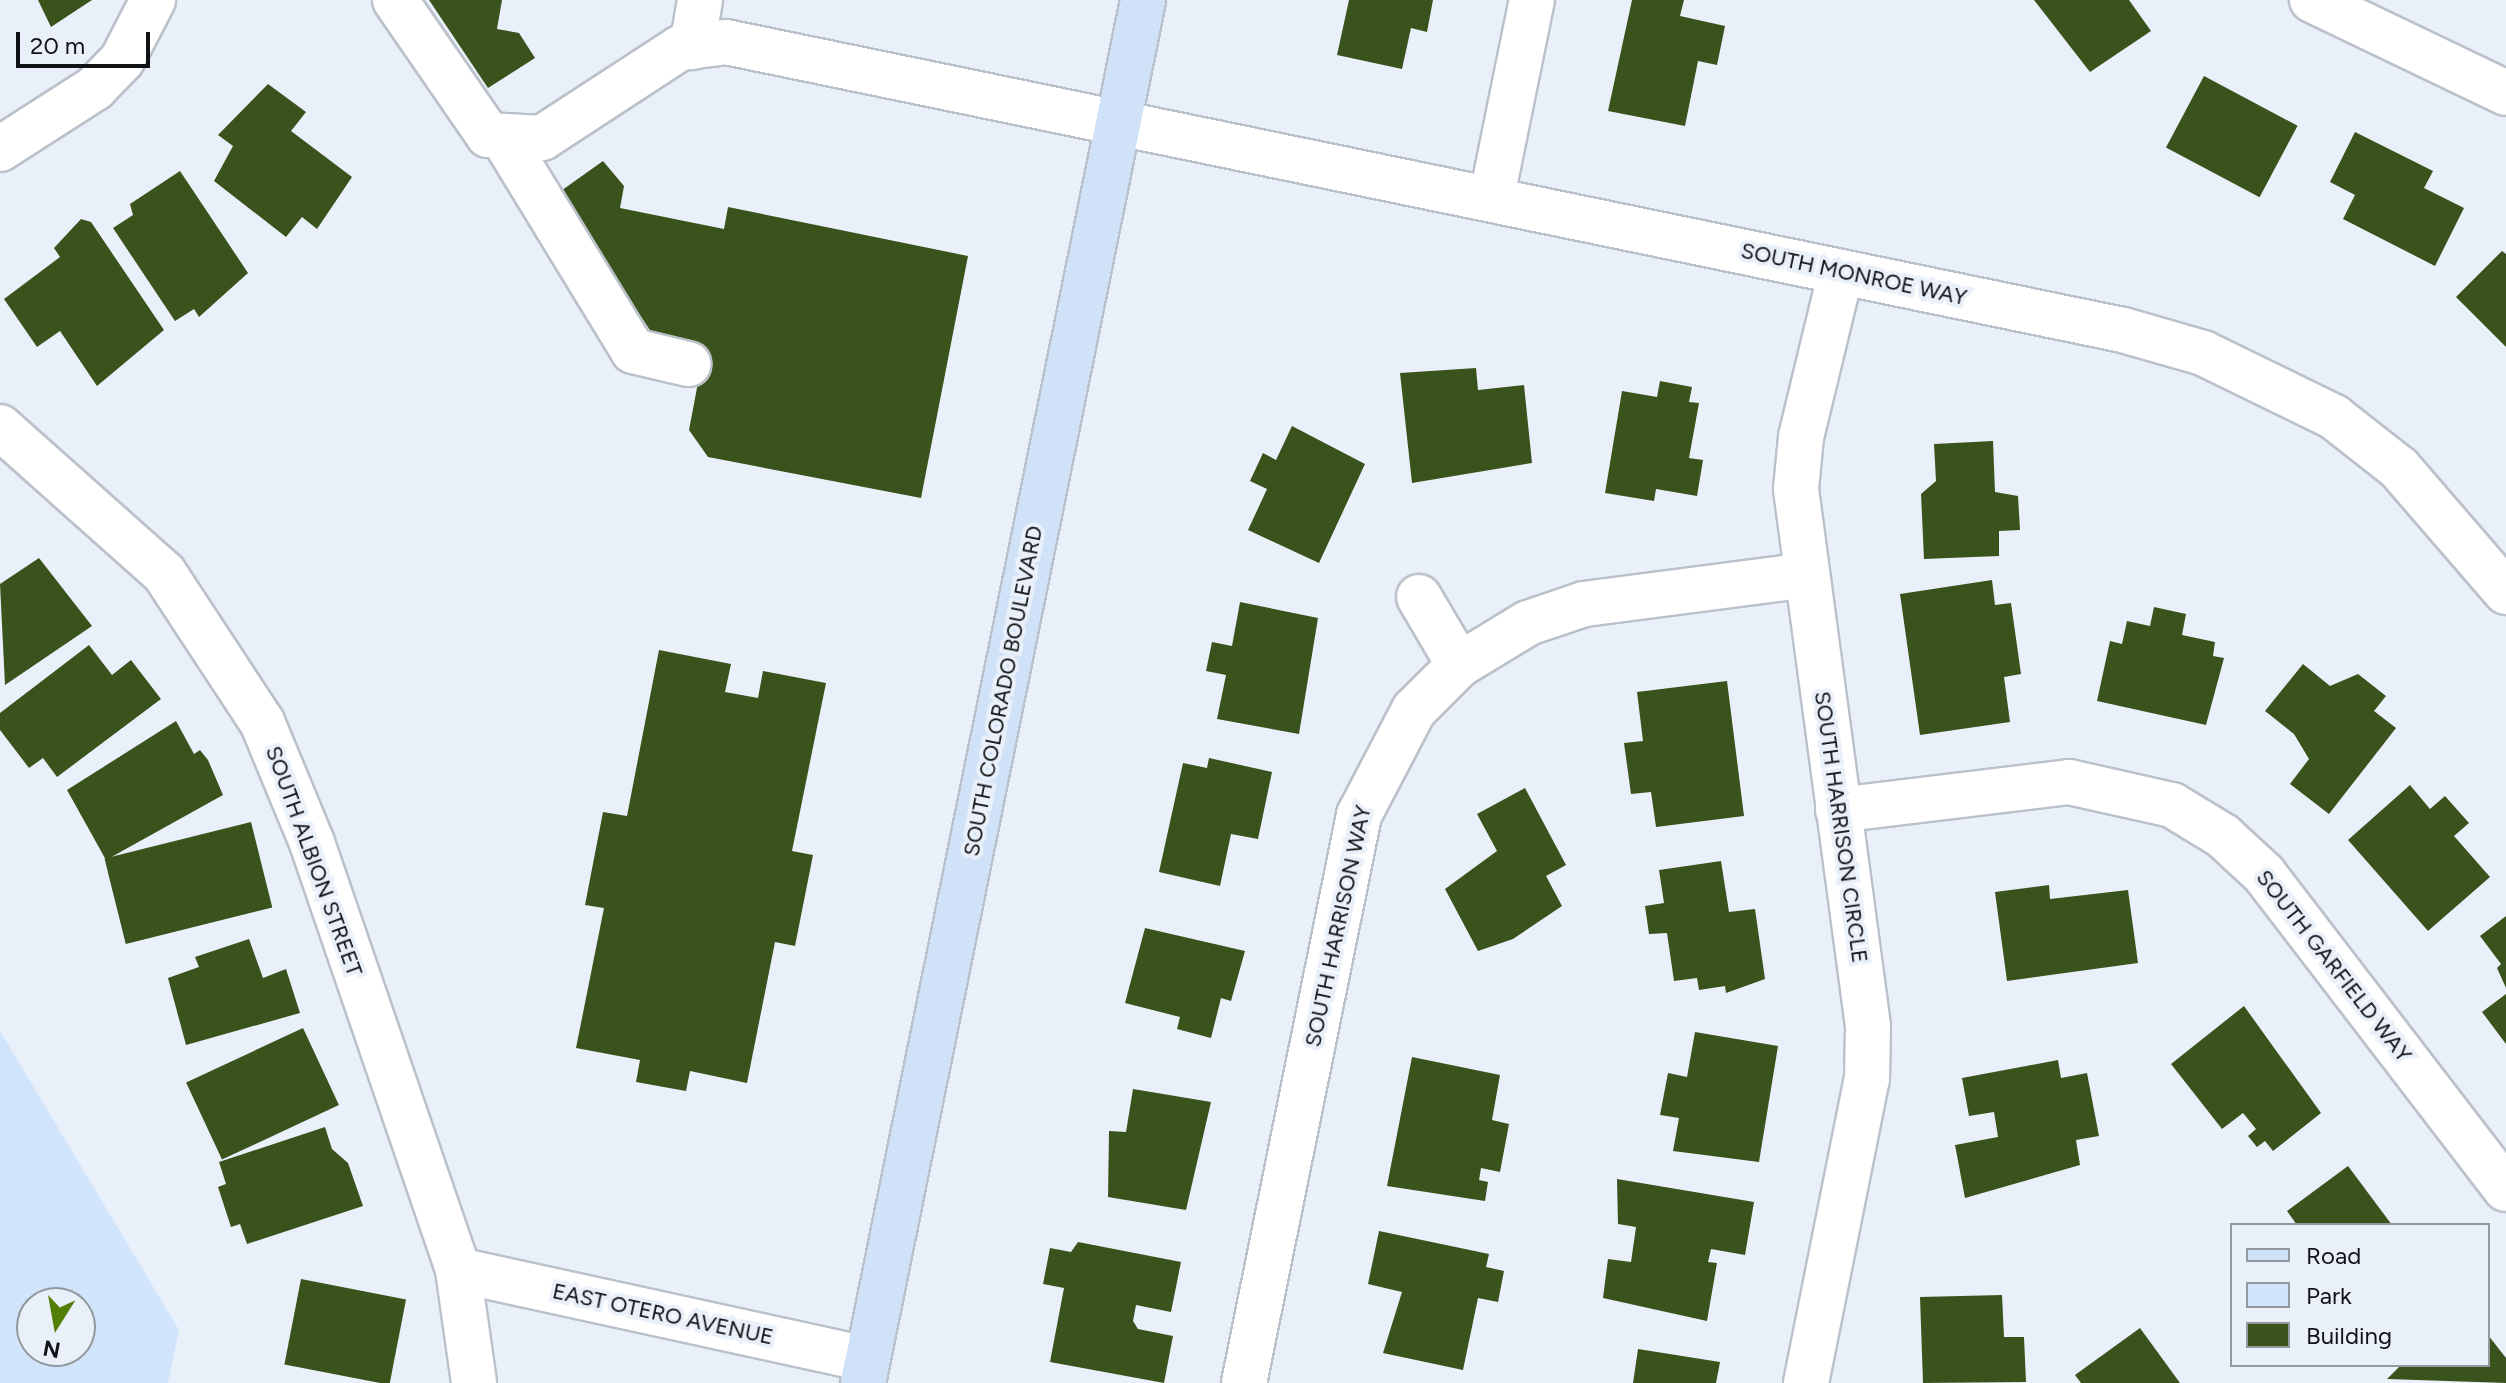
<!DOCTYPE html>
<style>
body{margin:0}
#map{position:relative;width:2506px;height:1383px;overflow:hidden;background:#eaf0f9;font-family:Figtree,sans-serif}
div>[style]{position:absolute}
.green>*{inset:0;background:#d0e4fc}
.building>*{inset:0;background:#3a531d;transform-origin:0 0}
.roads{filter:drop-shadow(2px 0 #bbc1ca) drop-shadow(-2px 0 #bbc1ca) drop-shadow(0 2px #bbc1ca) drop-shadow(0 -2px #bbc1ca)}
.minor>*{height:44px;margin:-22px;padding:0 22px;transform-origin:22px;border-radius:22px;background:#fff}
.major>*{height:44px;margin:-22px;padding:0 22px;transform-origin:22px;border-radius:22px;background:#d0e2f8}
span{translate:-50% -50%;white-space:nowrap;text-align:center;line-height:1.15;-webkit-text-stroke:8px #eaf0f9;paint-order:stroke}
.street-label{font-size:22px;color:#101315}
.legend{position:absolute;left:2230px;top:1223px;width:260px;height:144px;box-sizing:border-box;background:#eaf0f9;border:2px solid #93989e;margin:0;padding:10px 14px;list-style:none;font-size:24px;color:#101315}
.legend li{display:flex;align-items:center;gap:16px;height:40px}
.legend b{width:40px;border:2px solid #93989e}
.north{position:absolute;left:16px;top:1287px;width:80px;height:80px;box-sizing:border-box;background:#eaf0f9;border:2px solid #93989e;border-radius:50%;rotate:191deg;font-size:22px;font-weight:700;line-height:32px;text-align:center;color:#101315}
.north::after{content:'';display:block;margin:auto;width:28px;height:36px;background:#527f08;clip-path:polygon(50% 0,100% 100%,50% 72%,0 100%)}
.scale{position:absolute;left:16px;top:32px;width:134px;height:36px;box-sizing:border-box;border:4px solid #101315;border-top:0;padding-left:10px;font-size:24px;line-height:28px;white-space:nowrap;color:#101315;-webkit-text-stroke:6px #eaf0f9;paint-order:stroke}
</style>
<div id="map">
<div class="green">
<div style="clip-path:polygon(evenodd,0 1031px,179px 1330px,168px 1383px,0 1383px,0 1031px,32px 1303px,80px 1303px,80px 1351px,32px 1351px,32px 1303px)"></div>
</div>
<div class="building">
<div style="clip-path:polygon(38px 0,92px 0,51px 27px)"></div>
<div style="clip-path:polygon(429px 0,502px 0,497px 29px,519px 33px,535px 58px,488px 88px)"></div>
<div style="clip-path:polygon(1349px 0,1433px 0,1427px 32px,1411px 28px,1402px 69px,1337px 55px)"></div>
<div style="clip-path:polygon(1632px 0,1684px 0,1680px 16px,1725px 26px,1717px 65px,1698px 61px,1685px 126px,1608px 111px)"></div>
<div style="clip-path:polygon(2034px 0,2129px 0,2151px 31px,2090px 72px)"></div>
<div style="left:2204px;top:76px;width:106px;height:81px;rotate:28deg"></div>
<div style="clip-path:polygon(268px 84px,306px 112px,291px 131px,352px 177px,317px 229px,302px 217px,286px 237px,214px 181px,233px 146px,218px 135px)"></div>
<div style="clip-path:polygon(2355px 132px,2433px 171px,2424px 188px,2464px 208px,2435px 266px,2343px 219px,2355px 195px,2330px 182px)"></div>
<div style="clip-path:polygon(603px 161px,624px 186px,620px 208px,724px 229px,728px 207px,968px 256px,921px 498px,708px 457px,689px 430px,704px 351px,658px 342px,558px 193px)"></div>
<div style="clip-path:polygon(180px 171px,248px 273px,199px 317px,194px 309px,175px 321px,113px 228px,133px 215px,130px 204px)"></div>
<div style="clip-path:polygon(81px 219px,91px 222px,164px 330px,97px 386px,60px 331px,37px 347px,4px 299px,60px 257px,54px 248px)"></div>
<div style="clip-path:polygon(2502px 251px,2506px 254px,2506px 347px,2456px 297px)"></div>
<div style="clip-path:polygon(1476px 368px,1478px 390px,1524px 385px,1532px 463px,1412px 483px,1400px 373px)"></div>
<div style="clip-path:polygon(1660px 381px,1692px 387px,1689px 402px,1699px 403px,1689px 458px,1703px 460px,1697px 496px,1656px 489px,1654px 501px,1605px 493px,1622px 391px,1657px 397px)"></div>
<div style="clip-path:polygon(1292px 426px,1365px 464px,1319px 563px,1248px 530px,1267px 489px,1250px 481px,1263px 453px,1276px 460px)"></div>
<div style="clip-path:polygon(1993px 441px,1995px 492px,2018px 496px,2020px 530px,1999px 531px,1999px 556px,1924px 559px,1921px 494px,1936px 481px,1934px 444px)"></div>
<div style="clip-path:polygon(39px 558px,92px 626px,5px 685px,0 584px)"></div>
<div style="clip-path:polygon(1992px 580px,1995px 605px,2011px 603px,2021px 674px,2004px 677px,2010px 722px,1920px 735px,1900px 594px)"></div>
<div style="clip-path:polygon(1240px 602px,1318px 618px,1299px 734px,1217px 719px,1226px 675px,1206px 671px,1212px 642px,1232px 646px)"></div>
<div style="clip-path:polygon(2154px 607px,2186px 614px,2182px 635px,2215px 642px,2213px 656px,2224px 658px,2206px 725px,2097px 701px,2110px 641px,2122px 644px,2127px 621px,2150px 626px)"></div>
<div style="clip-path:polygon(89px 645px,112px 675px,131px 660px,161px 699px,57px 777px,43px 758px,29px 768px,0 730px,0 713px)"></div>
<div style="clip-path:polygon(659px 650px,731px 664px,725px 692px,758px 698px,763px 671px,826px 683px,792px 851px,813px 855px,795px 946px,775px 942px,747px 1083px,690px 1071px,686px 1091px,636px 1082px,640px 1060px,576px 1048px,604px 908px,585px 905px,603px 812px,627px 816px)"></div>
<div style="clip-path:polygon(2303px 664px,2330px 686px,2358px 674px,2386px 696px,2374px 711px,2396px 728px,2329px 814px,2290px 784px,2309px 759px,2294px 734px,2265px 711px)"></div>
<div style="clip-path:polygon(1727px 681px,1744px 816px,1656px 827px,1651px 792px,1631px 794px,1624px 743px,1643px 741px,1637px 692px)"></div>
<div style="clip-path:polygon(176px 721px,194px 754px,200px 750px,208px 760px,223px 795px,106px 860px,67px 790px)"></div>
<div style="clip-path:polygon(1209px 758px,1272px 772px,1258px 839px,1231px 834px,1220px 886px,1159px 872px,1183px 763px,1207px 768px)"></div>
<div style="clip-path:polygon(2410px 785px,2430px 809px,2445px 796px,2469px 823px,2454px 836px,2490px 877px,2428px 931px,2348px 840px)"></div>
<div style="clip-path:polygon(1525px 788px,1566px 865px,1546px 876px,1562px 906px,1513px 939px,1478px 951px,1445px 889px,1497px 851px,1477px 814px)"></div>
<div style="left:251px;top:822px;width:88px;height:151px;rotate:76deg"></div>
<div style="clip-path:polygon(1721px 861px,1729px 912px,1755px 909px,1765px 979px,1726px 993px,1725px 986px,1699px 990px,1697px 978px,1674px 981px,1667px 933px,1649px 934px,1645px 906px,1664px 903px,1659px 870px)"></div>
<div style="clip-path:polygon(2049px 885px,2050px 899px,2128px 890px,2138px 963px,2007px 981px,1995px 892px)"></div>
<div style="clip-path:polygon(2506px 916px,2506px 988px,2497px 968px,2501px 964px,2480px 936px)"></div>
<div style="clip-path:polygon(1145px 928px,1245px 951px,1231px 1001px,1221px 998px,1211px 1038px,1177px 1029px,1180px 1017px,1125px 1003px)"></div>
<div style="clip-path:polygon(249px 939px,263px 978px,286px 969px,300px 1013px,186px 1045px,168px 978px,199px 967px,195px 957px)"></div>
<div style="clip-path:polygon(2506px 994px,2506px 1044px,2482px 1012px)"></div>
<div style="clip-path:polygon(2244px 1006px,2321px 1113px,2273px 1151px,2265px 1141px,2257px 1147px,2248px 1136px,2256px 1129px,2243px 1113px,2222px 1129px,2171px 1064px)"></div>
<div style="left:303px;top:1028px;width:85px;height:129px;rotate:65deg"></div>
<div style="clip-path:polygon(1695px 1032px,1778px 1046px,1759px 1162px,1673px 1151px,1679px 1118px,1660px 1115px,1668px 1073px,1687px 1077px)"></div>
<div style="clip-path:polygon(1412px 1057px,1500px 1075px,1492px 1120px,1509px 1124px,1500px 1172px,1481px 1168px,1479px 1180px,1488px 1182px,1485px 1201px,1387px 1186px)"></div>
<div style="clip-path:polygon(2058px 1060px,2061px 1078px,2087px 1073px,2099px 1136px,2076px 1140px,2080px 1165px,1965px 1198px,1955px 1145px,1998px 1137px,1994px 1112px,1969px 1116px,1962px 1078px)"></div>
<div style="clip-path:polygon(1133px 1089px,1211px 1102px,1186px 1210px,1108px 1197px,1109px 1131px,1126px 1132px)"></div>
<div style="clip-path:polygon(325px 1127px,332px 1149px,348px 1163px,363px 1206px,247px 1244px,240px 1224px,231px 1227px,218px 1187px,226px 1184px,219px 1162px)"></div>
<div style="clip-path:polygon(2348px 1166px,2392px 1225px,2297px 1225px,2287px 1211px)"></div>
<div style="clip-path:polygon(1617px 1179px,1754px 1202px,1745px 1255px,1711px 1249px,1708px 1262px,1717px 1263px,1707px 1321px,1603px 1298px,1608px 1259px,1631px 1262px,1636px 1227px,1618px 1224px)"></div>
<div style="clip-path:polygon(1379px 1231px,1489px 1254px,1486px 1267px,1504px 1271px,1498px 1302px,1478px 1298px,1463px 1370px,1383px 1353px,1402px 1292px,1368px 1284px)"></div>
<div style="clip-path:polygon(1078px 1242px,1181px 1262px,1171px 1312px,1136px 1305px,1133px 1321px,1138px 1329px,1173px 1336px,1164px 1383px,1050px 1362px,1064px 1288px,1043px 1284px,1050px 1248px,1071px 1252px)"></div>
<div style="left:301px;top:1279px;width:107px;height:87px;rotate:11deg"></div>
<div style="clip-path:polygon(2002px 1295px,2004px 1337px,2024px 1337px,2026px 1382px,1923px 1383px,1920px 1297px)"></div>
<div style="clip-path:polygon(2140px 1328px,2180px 1383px,2081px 1383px,2075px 1375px)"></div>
<div style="clip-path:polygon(2488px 1335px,2506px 1358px,2506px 1383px,2387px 1379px,2401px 1365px,2488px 1365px)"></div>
<div style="clip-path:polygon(1638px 1349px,1720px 1362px,1716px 1383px,1633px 1383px)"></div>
</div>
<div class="roads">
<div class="minor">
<div style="left:395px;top:0;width:164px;rotate:55.4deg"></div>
<div style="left:488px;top:135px;width:54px;rotate:3.2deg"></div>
<div style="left:542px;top:138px;width:165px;rotate:-33.1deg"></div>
<div style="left:680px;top:48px;width:46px;rotate:-7.4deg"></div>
<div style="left:726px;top:42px;width:1426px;rotate:11.65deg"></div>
<div style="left:2123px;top:330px;width:83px;rotate:16deg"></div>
<div style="left:2203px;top:353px;width:146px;rotate:26deg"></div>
<div style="left:2334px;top:417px;width:83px;rotate:38.1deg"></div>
<div style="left:2399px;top:468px;width:164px;rotate:49.2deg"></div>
<div style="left:2312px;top:0;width:215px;rotate:25.6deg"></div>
<div style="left:692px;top:47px;width:48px;rotate:-80.3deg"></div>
<div style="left:502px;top:136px;width:252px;rotate:58.6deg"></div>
<div style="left:633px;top:351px;width:57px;rotate:13.3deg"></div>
<div style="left:0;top:149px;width:113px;rotate:-32.7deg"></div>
<div style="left:95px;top:88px;width:39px;rotate:-46deg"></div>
<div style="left:122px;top:60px;width:68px;rotate:-62.7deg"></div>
<div style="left:1492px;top:196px;width:200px;rotate:-78.5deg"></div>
<div style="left:0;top:427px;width:220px;rotate:41.7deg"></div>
<div style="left:164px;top:573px;width:178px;rotate:56.7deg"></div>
<div style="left:262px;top:722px;width:131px;rotate:67.5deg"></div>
<div style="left:312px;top:843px;width:451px;rotate:71.1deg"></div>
<div style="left:458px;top:1270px;width:114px;rotate:81.9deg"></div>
<div style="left:1419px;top:597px;width:79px;rotate:59.5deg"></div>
<div style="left:1838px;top:810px;width:233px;rotate:-6.9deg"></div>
<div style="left:2069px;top:782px;width:106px;rotate:12.6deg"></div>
<div style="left:2172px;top:805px;width:60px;rotate:31.3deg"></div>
<div style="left:2223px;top:836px;width:56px;rotate:42.8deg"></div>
<div style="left:2264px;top:874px;width:397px;rotate:52.5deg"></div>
<div style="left:458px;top:1270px;width:419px;rotate:12.3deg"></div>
<div style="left:1244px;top:1383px;width:580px;rotate:-78.55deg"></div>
<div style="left:1359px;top:815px;width:119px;rotate:-62.4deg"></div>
<div style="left:1414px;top:710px;width:64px;rotate:-45deg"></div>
<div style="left:1459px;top:665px;width:81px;rotate:-31.3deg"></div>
<div style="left:1528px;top:623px;width:59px;rotate:-18.7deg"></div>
<div style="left:1584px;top:604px;width:224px;rotate:-7.4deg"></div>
<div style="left:1806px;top:1383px;width:310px;rotate:-78.7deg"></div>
<div style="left:1867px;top:1079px;width:53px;rotate:-88.9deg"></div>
<div style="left:1868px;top:1026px;width:542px;rotate:-97.64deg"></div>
<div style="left:1796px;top:489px;width:52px;rotate:-84.5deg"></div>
<div style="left:1801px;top:437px;width:170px;rotate:-76.4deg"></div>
</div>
<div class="major">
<div style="left:863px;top:1383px;width:1411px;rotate:-78.55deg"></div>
</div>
</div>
<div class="street-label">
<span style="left:1854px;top:274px;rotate:12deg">SOUTH MONROE WAY</span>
<span style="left:1003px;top:691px;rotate:-79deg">SOUTH COLORADO BOULEVARD</span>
<span style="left:1841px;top:827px;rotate:82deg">SOUTH HARRISON CIRCLE</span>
<span style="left:314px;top:861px;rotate:70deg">SOUTH ALBION STREET</span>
<span style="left:1338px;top:926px;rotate:-78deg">SOUTH HARRISON WAY</span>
<span style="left:2334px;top:966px;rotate:52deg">SOUTH GARFIELD WAY</span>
<span style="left:663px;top:1314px;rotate:12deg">EAST OTERO AVENUE</span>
</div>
<ul class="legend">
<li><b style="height:10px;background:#d0e2f8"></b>Road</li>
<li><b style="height:22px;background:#d0e4fc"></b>Park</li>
<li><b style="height:22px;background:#3a531d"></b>Building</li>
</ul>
<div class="north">N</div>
<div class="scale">20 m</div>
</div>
